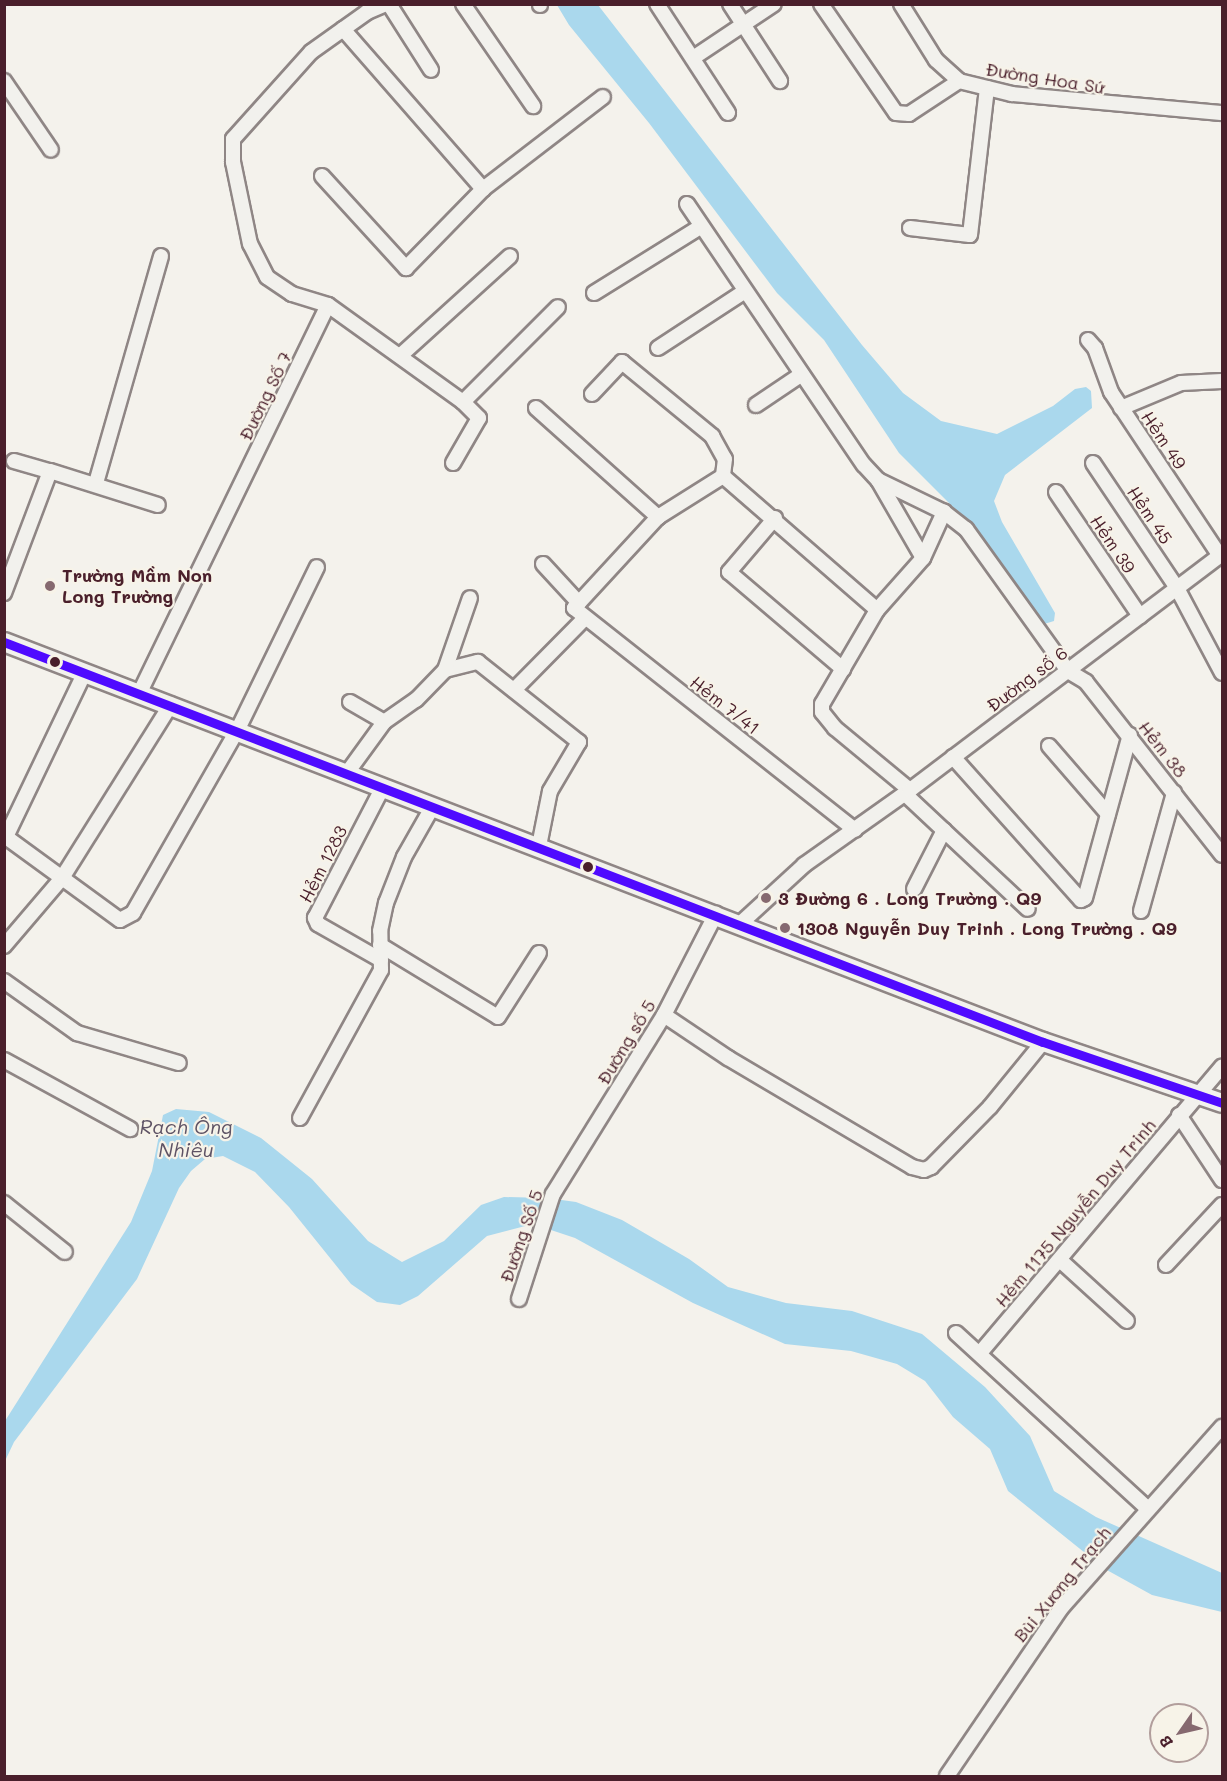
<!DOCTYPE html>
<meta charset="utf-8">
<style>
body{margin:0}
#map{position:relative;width:1227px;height:1781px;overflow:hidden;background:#f4f2ec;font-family:Mali,sans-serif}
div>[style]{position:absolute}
.water>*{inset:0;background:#aad8ed}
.roads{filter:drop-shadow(2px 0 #8f8685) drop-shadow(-2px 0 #8f8685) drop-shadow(0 2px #8f8685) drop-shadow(0 -2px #8f8685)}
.street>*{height:14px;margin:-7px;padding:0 7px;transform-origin:7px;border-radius:7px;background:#f2f1ed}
.secondary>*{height:18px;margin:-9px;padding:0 9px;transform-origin:9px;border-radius:9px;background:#f2f1ed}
.bus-1>*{height:9px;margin:-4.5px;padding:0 4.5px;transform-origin:4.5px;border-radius:4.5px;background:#4f0aff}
.dots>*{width:16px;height:16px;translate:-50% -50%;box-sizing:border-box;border:3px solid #f7f3e8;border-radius:50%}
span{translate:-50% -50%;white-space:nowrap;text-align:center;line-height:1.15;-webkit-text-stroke:4.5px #f7f3e8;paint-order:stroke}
.street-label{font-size:18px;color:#4a1f2b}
.poi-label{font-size:18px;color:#4a1f2b;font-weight:700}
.left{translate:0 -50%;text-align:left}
.water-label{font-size:20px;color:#5e5365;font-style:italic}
.frame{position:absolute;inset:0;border:6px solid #4a1f2b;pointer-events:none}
.north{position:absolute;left:1149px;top:1703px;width:60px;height:60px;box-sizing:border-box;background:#f7f3e8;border:2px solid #b29e9c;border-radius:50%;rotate:236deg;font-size:16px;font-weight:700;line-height:24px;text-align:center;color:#4a1f2b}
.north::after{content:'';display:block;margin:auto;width:21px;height:27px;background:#86696f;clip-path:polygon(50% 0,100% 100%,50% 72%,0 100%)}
</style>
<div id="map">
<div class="water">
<div style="clip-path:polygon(557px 5px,598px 5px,862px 345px,903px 393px,941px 421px,997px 434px,1053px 406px,1075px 389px,1086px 387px,1091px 391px,1092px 408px,1005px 475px,994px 501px,1002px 522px,1055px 613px,1054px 621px,1041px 625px,958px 512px,899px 453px,824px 340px,777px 293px,649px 123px,569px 25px)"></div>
<div style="clip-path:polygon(176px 1109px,209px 1112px,261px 1138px,312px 1179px,368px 1241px,402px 1262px,444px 1241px,481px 1205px,504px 1197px,547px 1198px,576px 1202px,622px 1220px,689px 1259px,728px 1287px,786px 1303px,852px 1311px,922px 1334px,985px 1387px,1030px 1436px,1054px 1491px,1096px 1517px,1222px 1573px,1222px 1612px,1152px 1595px,1105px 1569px,1008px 1491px,990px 1449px,953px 1417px,925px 1381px,897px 1364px,851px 1351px,785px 1344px,693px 1303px,575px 1238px,533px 1224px,487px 1236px,418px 1296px,400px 1305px,377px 1302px,351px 1284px,289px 1207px,255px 1172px,223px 1156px,205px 1159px,191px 1171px,179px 1188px,137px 1279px,14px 1442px,5px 1461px,5px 1421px,131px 1222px,152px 1171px,163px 1115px)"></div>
</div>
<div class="roads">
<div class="street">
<div style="left:389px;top:4px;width:78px;rotate:57.5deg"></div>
<div style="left:463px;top:4px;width:124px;rotate:55.5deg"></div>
<div style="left:540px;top:4px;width:1px;rotate:90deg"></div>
<div style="left:657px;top:4px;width:130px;rotate:56.9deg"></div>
<div style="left:730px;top:4px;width:92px;rotate:57deg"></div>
<div style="left:821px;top:4px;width:132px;rotate:55.5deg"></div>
<div style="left:896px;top:113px;width:13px;rotate:4deg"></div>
<div style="left:909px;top:114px;width:60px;rotate:-33.4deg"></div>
<div style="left:901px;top:4px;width:66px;rotate:58deg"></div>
<div style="left:936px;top:60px;width:31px;rotate:42deg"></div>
<div style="left:959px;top:81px;width:55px;rotate:13.8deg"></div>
<div style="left:1012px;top:94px;width:211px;rotate:5.2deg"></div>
<div style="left:343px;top:29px;width:213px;rotate:48.8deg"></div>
<div style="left:693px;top:58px;width:97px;rotate:-33.7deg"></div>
<div style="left:4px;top:81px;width:83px;rotate:55.7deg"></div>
<div style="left:322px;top:176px;width:125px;rotate:47.6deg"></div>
<div style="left:406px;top:268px;width:110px;rotate:-45.7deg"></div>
<div style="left:483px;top:189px;width:151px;rotate:-37.5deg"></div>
<div style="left:687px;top:204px;width:315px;rotate:55.9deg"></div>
<div style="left:864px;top:465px;width:21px;rotate:47deg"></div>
<div style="left:878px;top:480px;width:73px;rotate:25.9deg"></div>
<div style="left:944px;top:512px;width:28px;rotate:38deg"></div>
<div style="left:966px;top:529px;width:175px;rotate:54.3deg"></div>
<div style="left:1068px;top:671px;width:21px;rotate:31deg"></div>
<div style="left:1086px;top:682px;width:220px;rotate:51.8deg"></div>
<div style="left:910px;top:228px;width:60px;rotate:6.7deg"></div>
<div style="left:970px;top:235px;width:148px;rotate:-83.4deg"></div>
<div style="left:594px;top:293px;width:125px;rotate:-31.9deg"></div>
<div style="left:328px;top:305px;width:166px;rotate:35.7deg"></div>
<div style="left:1088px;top:340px;width:11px;rotate:49deg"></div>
<div style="left:1095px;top:348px;width:47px;rotate:70deg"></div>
<div style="left:1111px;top:392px;width:197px;rotate:56.4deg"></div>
<div style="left:658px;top:348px;width:104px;rotate:-33.2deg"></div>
<div style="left:401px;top:355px;width:147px;rotate:-42.2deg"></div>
<div style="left:592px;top:394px;width:44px;rotate:-46.8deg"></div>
<div style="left:622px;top:362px;width:117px;rotate:39.4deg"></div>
<div style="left:712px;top:436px;width:26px;rotate:61deg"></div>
<div style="left:725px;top:459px;width:17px;rotate:97deg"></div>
<div style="left:723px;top:476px;width:204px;rotate:41deg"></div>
<div style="left:877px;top:610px;width:109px;rotate:120.3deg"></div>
<div style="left:822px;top:704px;width:8px;rotate:90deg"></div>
<div style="left:822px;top:712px;width:21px;rotate:51deg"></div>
<div style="left:835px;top:728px;width:97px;rotate:39.6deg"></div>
<div style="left:756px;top:405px;width:55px;rotate:-34deg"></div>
<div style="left:536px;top:408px;width:164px;rotate:41.8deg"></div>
<div style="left:658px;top:517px;width:77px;rotate:-32.2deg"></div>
<div style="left:1121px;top:408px;width:65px;rotate:-22.6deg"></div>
<div style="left:1181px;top:383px;width:41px;rotate:-2.8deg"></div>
<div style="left:14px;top:461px;width:37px;rotate:16deg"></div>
<div style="left:453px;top:463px;width:52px;rotate:-60deg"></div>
<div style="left:479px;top:418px;width:23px;rotate:-135deg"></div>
<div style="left:463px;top:402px;width:134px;rotate:-45deg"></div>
<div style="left:1093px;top:463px;width:151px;rotate:56.1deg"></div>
<div style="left:1177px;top:588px;width:96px;rotate:62.1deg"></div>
<div style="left:878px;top:480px;width:90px;rotate:60deg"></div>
<div style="left:923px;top:558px;width:51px;rotate:-65.5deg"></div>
<div style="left:96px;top:483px;width:236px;rotate:-74deg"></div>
<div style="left:1056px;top:492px;width:150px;rotate:55.9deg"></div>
<div style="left:658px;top:517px;width:124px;rotate:132.7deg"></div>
<div style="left:574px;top:608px;width:358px;rotate:38.3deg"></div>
<div style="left:775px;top:518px;width:71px;rotate:130.4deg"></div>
<div style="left:729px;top:572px;width:150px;rotate:40.4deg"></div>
<div style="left:543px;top:564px;width:53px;rotate:47.3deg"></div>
<div style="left:4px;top:593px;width:130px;rotate:-69.3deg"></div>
<div style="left:50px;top:471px;width:113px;rotate:17.5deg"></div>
<div style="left:877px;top:610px;width:69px;rotate:-48.5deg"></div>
<div style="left:445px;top:670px;width:34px;rotate:-14deg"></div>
<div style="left:478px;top:662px;width:129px;rotate:38.4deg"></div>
<div style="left:579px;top:742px;width:57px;rotate:120.6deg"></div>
<div style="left:550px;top:791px;width:56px;rotate:101.3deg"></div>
<div style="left:85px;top:672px;width:183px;rotate:115.6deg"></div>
<div style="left:6px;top:837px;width:141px;rotate:36.1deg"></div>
<div style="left:120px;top:920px;width:15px;rotate:-28deg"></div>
<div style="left:133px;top:913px;width:212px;rotate:-60.3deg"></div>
<div style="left:238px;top:729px;width:180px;rotate:-64deg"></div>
<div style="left:514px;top:690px;width:101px;rotate:-45.4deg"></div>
<div style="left:140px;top:692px;width:430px;rotate:-64.1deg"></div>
<div style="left:328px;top:305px;width:38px;rotate:-163deg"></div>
<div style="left:292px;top:294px;width:30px;rotate:-146deg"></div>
<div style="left:267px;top:277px;width:37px;rotate:-117deg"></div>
<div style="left:250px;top:244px;width:84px;rotate:-101.7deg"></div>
<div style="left:233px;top:162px;width:23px;rotate:-90deg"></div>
<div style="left:233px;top:139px;width:117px;rotate:-48.1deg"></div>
<div style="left:311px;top:52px;width:69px;rotate:-35.5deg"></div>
<div style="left:367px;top:12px;width:21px;rotate:-23deg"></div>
<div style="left:350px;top:702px;width:39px;rotate:30deg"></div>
<div style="left:1049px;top:746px;width:90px;rotate:49.1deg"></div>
<div style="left:953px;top:757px;width:192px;rotate:48.2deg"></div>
<div style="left:1081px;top:900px;width:4px;rotate:-27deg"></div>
<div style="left:1085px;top:898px;width:169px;rotate:-74.6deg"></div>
<div style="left:347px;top:773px;width:63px;rotate:-54deg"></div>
<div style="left:384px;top:722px;width:39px;rotate:-35deg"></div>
<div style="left:416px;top:700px;width:42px;rotate:-46deg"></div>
<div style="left:445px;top:670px;width:76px;rotate:-70.9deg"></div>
<div style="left:905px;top:794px;width:168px;rotate:43.1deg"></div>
<div style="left:914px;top:889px;width:66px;rotate:-63deg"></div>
<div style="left:1141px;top:911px;width:123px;rotate:-74.4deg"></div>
<div style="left:741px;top:923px;width:86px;rotate:-42.6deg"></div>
<div style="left:804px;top:865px;width:130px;rotate:-35.3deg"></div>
<div style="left:910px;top:790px;width:391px;rotate:-37.1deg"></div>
<div style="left:380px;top:945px;width:138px;rotate:31.4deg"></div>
<div style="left:498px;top:1017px;width:76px;rotate:-57.4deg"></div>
<div style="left:4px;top:946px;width:89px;rotate:-49.5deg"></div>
<div style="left:62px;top:878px;width:205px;rotate:-57.9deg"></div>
<div style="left:381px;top:960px;width:73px;rotate:-150.3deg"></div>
<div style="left:318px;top:924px;width:7px;rotate:-117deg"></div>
<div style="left:315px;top:918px;width:148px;rotate:-62.6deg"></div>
<div style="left:4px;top:981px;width:90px;rotate:35.5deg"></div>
<div style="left:77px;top:1033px;width:106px;rotate:16.4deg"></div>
<div style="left:664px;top:1015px;width:77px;rotate:33.9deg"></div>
<div style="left:728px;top:1058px;width:214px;rotate:30.6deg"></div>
<div style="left:912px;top:1167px;width:12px;rotate:14deg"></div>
<div style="left:924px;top:1170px;width:8px;rotate:-23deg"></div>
<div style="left:931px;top:1167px;width:84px;rotate:-45.5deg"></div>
<div style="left:990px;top:1107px;width:84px;rotate:-50.8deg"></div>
<div style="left:4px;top:1060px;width:144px;rotate:28.7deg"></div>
<div style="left:1179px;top:1115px;width:78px;rotate:56.5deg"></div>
<div style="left:300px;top:1118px;width:169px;rotate:-61.3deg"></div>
<div style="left:381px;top:970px;width:39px;rotate:-91deg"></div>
<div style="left:380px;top:931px;width:29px;rotate:-78deg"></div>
<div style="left:386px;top:903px;width:49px;rotate:-68.6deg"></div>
<div style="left:404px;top:857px;width:59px;rotate:-60.4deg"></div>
<div style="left:4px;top:1203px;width:78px;rotate:38.8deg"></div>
<div style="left:1061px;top:1261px;width:89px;rotate:42.3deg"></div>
<div style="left:1166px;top:1265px;width:82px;rotate:-47deg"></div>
<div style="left:519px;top:1299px;width:110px;rotate:-72.1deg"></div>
<div style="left:553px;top:1194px;width:211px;rotate:-58.2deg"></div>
<div style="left:664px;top:1015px;width:114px;rotate:-62.8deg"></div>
<div style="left:956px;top:1333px;width:259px;rotate:42.5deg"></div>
<div style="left:980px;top:1353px;width:375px;rotate:-49.8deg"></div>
<div style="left:947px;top:1776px;width:204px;rotate:-55.8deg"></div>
<div style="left:1062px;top:1607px;width:241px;rotate:-48.4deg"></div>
</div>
<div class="secondary">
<div style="left:4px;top:642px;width:1113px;rotate:21.06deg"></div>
<div style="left:1043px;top:1042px;width:189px;rotate:18.8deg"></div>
</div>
</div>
<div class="bus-1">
<div style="left:4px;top:642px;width:1113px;rotate:21.06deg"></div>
<div style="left:1043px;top:1042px;width:189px;rotate:18.8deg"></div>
</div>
<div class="dots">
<div style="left:50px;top:586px;background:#86696f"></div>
<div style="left:55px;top:662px;background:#4a1f2b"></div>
<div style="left:588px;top:867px;background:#4a1f2b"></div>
<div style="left:766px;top:898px;background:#86696f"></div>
<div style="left:785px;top:928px;background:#86696f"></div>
</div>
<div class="street-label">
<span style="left:1045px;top:78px;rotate:9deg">Đường Hoa Sứ</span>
<span style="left:265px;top:396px;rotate:-64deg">Đường Số 7</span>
<span style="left:1164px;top:440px;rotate:56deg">Hẻm 49</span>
<span style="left:1150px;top:515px;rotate:56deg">Hẻm 45</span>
<span style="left:1113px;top:544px;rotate:56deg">Hẻm 39</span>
<span style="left:1027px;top:679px;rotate:-37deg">Đường số 6</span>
<span style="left:725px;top:705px;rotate:38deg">Hẻm 7/41</span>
<span style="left:1163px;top:749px;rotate:52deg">Hẻm 38</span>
<span style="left:323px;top:864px;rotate:-63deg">Hẻm 1283</span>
<span style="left:626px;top:1042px;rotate:-59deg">Đường số 5</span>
<span style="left:1075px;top:1213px;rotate:-50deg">Hẻm 1175 Nguyễn Duy Trinh</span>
<span style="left:521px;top:1236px;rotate:-71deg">Đường Số 5</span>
<span style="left:1062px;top:1584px;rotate:-51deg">Bùi Xương Trạch</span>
</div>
<div class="poi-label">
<span class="left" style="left:62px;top:586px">Trường Mầm Non<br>Long Trường</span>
<span class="left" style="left:778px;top:898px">3 Đường 6 . Long Trường . Q9</span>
<span class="left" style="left:797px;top:928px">1308 Nguyễn Duy Trinh . Long Trường . Q9</span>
</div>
<div class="water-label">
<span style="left:186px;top:1138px">Rạch Ông<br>Nhiêu</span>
</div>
<div class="frame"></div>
<div class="north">B</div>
</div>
